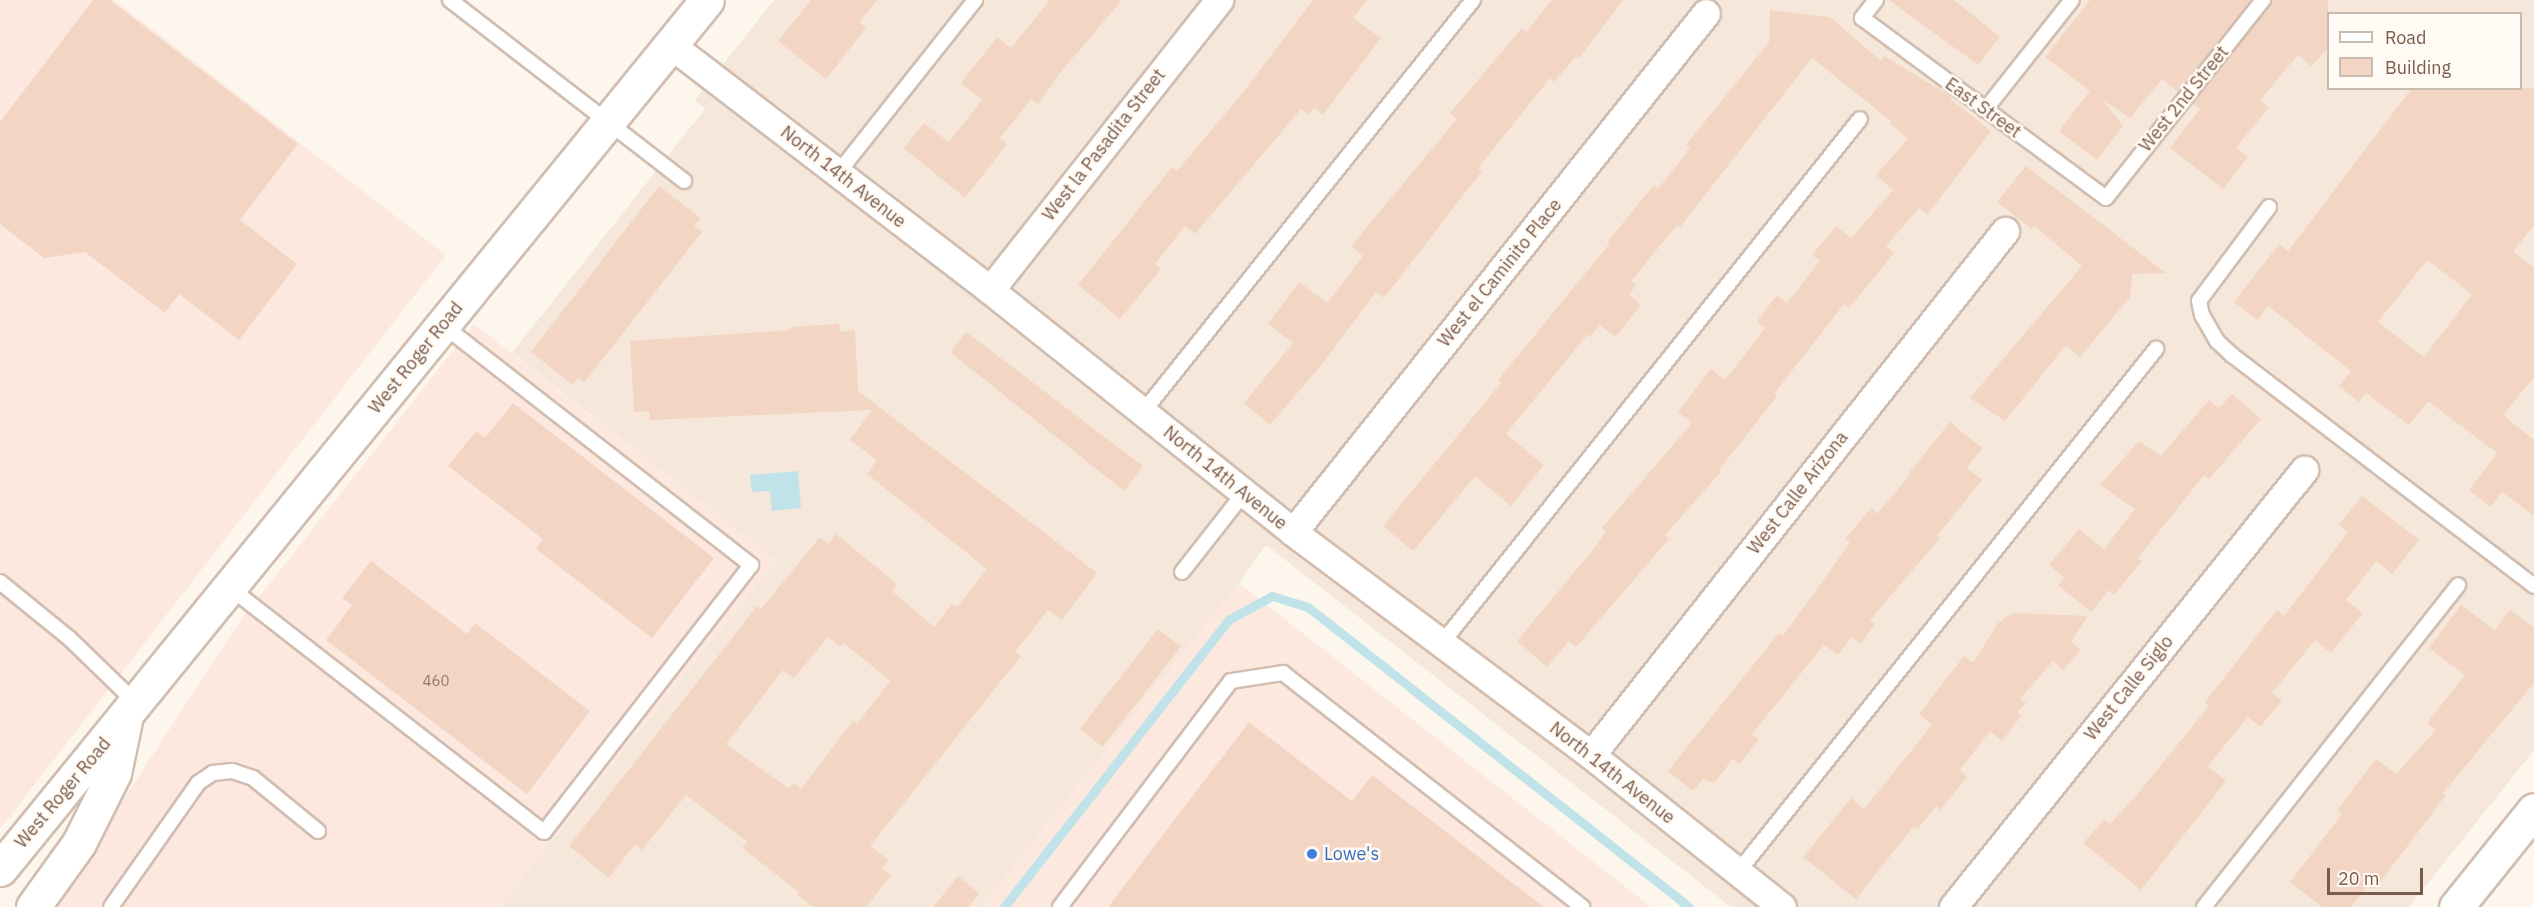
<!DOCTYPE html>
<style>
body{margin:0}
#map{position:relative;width:2534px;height:907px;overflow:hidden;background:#fdf6ec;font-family:"IBM Plex Sans",sans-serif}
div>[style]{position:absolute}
.residential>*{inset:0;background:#f5e8da}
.commercial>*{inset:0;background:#fde8e0}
.water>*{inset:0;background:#bfe3e8}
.stream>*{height:9px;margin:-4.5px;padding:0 4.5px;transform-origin:4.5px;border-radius:4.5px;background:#bfe3e8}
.building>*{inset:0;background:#f3d5c3;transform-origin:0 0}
.roads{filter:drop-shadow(2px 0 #d1beb0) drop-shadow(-2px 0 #d1beb0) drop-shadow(0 2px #d1beb0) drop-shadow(0 -2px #d1beb0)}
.lane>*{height:14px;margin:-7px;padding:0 7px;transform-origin:7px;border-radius:7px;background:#fff}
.street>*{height:27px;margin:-13.5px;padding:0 13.5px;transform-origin:13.5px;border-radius:13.5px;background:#fff}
.secondary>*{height:33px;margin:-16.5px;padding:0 16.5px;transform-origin:16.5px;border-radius:16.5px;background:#fff}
.dots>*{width:16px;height:16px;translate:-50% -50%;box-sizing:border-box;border:3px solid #fffaf3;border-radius:50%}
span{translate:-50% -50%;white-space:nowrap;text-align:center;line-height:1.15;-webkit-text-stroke:5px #fffaf3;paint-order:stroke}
.number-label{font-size:15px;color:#987a6a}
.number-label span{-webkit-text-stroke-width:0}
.street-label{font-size:18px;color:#7a5c4d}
.shop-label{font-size:18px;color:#366cbe}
.left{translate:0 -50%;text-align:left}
.legend{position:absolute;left:2327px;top:12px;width:195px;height:78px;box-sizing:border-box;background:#fffaf3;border:2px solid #cabbb1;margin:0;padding:8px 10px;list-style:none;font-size:18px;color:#7a5c4d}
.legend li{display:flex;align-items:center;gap:12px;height:30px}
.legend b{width:30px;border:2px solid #cabbb1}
.scale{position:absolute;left:2327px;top:868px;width:96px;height:27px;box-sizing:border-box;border:3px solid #7a5c4d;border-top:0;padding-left:8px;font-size:18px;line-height:21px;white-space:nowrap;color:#7a5c4d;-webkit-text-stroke:4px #fffaf3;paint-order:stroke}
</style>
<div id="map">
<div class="residential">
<div style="clip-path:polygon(evenodd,774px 0,2534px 0,2534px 750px,2409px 907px,1731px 907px,1266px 545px,1239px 583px,981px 907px,499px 907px,776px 561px,512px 353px,705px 109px,695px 100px,774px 0,2328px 14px,2520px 14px,2520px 88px,2328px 88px,2328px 14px)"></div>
</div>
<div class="commercial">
<div style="clip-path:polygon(0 0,114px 0,446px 255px,0 829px)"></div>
<div style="clip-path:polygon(474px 324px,776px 561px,499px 907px,53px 907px,241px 620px)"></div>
<div style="clip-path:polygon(1239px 583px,1651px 907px,981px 907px)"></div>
</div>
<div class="water">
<div style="clip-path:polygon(798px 471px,801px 508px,772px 511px,770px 491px,752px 492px,750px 475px)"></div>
</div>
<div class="stream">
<div style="left:1004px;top:907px;width:364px;rotate:-52deg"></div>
<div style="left:1228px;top:620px;width:50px;rotate:-28.6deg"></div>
<div style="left:1272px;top:596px;width:38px;rotate:17deg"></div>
<div style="left:1308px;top:607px;width:485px;rotate:38.2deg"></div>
</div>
<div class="building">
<div style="clip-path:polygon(93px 0,110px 0,298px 144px,240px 220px,297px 264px,239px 340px,179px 294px,165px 313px,85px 252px,44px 258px,0 224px,0 122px)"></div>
<div style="clip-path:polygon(811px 0,877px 0,859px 22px,866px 28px,826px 79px,778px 41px)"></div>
<div style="clip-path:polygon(1050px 0,1122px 0,1060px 73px,1038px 105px,1031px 99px,1000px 138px,1007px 144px,965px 198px,904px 148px,924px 123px,949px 142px,982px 100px,961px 83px,997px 37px,1011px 48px)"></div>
<div style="clip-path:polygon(1313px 0,1367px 0,1353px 18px,1381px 38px,1323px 115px,1314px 107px,1308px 115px,1301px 109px,1195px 234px,1185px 226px,1155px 264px,1161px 269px,1120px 319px,1078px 285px,1172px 167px,1177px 171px,1240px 96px)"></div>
<div style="clip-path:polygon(1552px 0,1623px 0,1579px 58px,1576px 56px,1554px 82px,1550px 78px,1478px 168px,1482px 171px,1384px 298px,1376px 292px,1322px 364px,1270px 425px,1244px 403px,1293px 343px,1268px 324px,1299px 282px,1327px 303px,1363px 256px,1351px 246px,1457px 119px,1450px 113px,1522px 28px,1526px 32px)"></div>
<div style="clip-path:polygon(1889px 0,1954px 0,2000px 37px,1978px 65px)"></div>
<div style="clip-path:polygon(2090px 0,2252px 0,2178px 92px,2162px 79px,2130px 118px,2102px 99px,2123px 126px,2097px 160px,2059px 131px,2090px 91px,2045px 57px)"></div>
<div style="clip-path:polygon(2272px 0,2328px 0,2328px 49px,2311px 66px,2298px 55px,2260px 100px,2269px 107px,2236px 148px,2248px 157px,2223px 189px,2170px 148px,2200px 109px,2192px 103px)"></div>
<div style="clip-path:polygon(1770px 10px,1830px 17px,1881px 61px,1884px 56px,1952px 97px,1950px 99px,1991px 131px,1927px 215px,1919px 208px,1886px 246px,1894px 253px,1849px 308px,1844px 304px,1774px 394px,1777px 396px,1719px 470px,1721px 472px,1665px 535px,1669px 539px,1576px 647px,1569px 641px,1547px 667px,1517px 641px,1596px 546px,1606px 532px,1602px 528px,1692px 423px,1678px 412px,1711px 369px,1725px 380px,1765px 328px,1757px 321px,1777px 295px,1787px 303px,1820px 261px,1812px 255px,1836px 226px,1851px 238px,1893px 190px,1876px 175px,1908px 139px,1890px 124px,1892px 122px,1812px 58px,1680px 227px,1677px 225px,1631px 281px,1636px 285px,1629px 295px,1641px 305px,1615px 337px,1600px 325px,1590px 337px,1588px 334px,1506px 434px,1544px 465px,1511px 506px,1475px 476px,1413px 551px,1383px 526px,1501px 383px,1498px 380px,1610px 243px,1608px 241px,1654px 185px,1658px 189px,1690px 148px,1686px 145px,1769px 42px)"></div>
<div style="clip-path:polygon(evenodd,2412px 88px,2534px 88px,2534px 225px,2513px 252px,2534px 268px,2534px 377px,2503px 415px,2534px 440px,2534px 516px,2502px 492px,2491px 507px,2469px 490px,2497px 453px,2428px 401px,2409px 425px,2366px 393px,2359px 402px,2339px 386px,2351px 371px,2268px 306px,2258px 320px,2234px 302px,2279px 244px,2288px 251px,2412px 88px,2427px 260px,2472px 294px,2424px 357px,2378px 322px,2427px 260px)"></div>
<div style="clip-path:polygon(2026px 166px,2166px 273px,2132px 274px,2130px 297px,2080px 357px,2066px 345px,2005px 421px,1970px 398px,2082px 266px,2034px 226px,2031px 229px,1997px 202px)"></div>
<div style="clip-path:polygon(659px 186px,701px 218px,694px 226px,702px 232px,584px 383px,578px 378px,573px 385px,531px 352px)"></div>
<div style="clip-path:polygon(evenodd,839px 324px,840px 332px,855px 330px,858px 391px,1097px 573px,1062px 620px,1048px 610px,1015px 652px,1021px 656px,870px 846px,889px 860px,882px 868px,891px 875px,866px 907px,813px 907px,797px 895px,799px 892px,742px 848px,747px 842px,686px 795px,642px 850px,635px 844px,609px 878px,569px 846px,757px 606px,761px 609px,820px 537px,828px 544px,836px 534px,897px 584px,892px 591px,934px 627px,952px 604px,957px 607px,987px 569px,867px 474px,877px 460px,850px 440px,872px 410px,650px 420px,649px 411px,634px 412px,630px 341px,791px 330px,791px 327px,839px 324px,828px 637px,841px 647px,844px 643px,890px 681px,857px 724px,853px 721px,801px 789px,794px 783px,788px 788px,726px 744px,783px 670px,794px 678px,828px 637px)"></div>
<div style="clip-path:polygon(966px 332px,1143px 466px,1124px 491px,950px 352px)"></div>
<div style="clip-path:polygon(2232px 394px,2261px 419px,2209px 479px,2204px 475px,2138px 558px,2142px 561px,2114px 595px,2109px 590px,2091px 612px,2058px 585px,2064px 578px,2049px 565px,2079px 529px,2104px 549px,2135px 509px,2100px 485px,2139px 441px,2161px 456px,2209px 400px,2219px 408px)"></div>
<div style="clip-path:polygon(513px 403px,714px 558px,652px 638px,536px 549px,543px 539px,448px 466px,476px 431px,485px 438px)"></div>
<div style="clip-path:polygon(1950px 422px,1982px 448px,1967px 468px,1982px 480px,1937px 536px,1940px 538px,1870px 620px,1875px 624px,1861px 644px,1851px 637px,1838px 655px,1824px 645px,1752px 734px,1759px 740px,1739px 764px,1733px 759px,1714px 783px,1703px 779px,1693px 791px,1668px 771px,1779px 633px,1783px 636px,1850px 543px,1845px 539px,1871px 508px,1877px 514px,1910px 475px,1908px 474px)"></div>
<div style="clip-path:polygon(2362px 496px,2419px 540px,2392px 574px,2376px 561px,2346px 600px,2363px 613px,2331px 653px,2315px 640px,2272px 693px,2282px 701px,2260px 727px,2248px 717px,2208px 766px,2226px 781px,2141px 890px,2083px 843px,2104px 820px,2110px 824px,2136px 796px,2209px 706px,2205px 702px,2277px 610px,2284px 616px,2348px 532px,2339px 525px)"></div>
<div style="clip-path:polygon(371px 561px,467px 634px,475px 623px,590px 711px,527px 794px,326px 640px,352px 605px,342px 598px)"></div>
<div style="clip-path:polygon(2461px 605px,2495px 630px,2510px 610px,2534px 628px,2534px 683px,2443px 793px,2446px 795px,2375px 889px,2367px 887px,2351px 907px,2322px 907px,2290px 882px,2342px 814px,2337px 810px,2376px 759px,2396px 774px,2436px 730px,2427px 723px,2465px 675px,2429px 648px)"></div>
<div style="clip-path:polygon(2012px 613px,2088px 616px,2071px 642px,2081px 650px,2063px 670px,2053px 661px,2020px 699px,2026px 703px,2017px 713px,2021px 716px,2002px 741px,1990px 731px,1960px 770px,1967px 777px,1940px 810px,1936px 806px,1918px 829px,1914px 826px,1856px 899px,1803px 857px,1851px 798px,1864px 809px,1932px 725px,1919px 714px,1964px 656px,1973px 663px,1998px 623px)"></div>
<div style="left:1158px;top:629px;width:29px;height:127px;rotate:38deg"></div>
<div style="clip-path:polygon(1249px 722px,1352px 801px,1372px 775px,1544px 907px,1108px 907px)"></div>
<div style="clip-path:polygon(958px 876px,979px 893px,968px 907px,933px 907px)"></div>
</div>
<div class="roads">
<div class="lane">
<div style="left:450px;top:0;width:296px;rotate:37.7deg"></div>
<div style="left:1876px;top:0;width:23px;rotate:128deg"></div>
<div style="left:1862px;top:18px;width:303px;rotate:36.4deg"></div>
<div style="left:2106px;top:198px;width:253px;rotate:-51.6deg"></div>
<div style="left:1985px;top:110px;width:140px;rotate:-51.7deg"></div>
<div style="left:838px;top:173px;width:221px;rotate:-51.6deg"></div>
<div style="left:2269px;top:207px;width:117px;rotate:126.7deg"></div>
<div style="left:2199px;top:301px;width:14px;rotate:78deg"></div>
<div style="left:2202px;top:315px;width:30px;rotate:60deg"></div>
<div style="left:2217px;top:341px;width:21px;rotate:43deg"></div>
<div style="left:2232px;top:355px;width:380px;rotate:37.4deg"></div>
<div style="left:1143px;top:412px;width:528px;rotate:-51.31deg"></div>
<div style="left:1182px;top:572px;width:100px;rotate:-51.9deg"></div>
<div style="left:0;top:582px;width:89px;rotate:39.1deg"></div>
<div style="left:69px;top:638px;width:92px;rotate:44.1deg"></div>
<div style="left:229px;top:587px;width:399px;rotate:37.9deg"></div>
<div style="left:544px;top:832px;width:338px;rotate:-52.2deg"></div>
<div style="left:751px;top:565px;width:390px;rotate:-142.1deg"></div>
<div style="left:1442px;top:643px;width:670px;rotate:-51.42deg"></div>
<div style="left:1738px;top:872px;width:670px;rotate:-51.37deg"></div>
<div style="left:111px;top:907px;width:151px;rotate:-54.9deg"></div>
<div style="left:198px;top:783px;width:18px;rotate:-34deg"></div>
<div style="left:213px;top:773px;width:19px;rotate:-6deg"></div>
<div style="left:232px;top:771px;width:22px;rotate:18deg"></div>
<div style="left:253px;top:778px;width:84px;rotate:39.2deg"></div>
<div style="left:1060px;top:907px;width:283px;rotate:-52.9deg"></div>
<div style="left:1231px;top:681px;width:53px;rotate:-8.7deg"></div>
<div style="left:1283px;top:673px;width:380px;rotate:38deg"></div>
<div style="left:2204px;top:907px;width:410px;rotate:-51.7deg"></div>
</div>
<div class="street">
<div style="left:671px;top:45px;width:402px;rotate:37.5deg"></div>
<div style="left:990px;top:290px;width:388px;rotate:38.6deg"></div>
<div style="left:1293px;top:532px;width:372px;rotate:36.8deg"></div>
<div style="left:1591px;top:755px;width:244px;rotate:38.5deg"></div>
<div style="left:990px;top:290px;width:370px;rotate:-51.7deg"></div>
<div style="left:1293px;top:532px;width:663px;rotate:-51.49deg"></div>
<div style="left:1591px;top:755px;width:668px;rotate:-51.69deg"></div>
<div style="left:1953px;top:907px;width:561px;rotate:-51.23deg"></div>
</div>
<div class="secondary">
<div style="left:0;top:869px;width:1120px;rotate:-50.87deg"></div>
<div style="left:33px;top:907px;width:79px;rotate:-54.3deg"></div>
<div style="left:79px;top:843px;width:78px;rotate:-63.4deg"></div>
<div style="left:114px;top:773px;width:53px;rotate:-78.1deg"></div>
<div style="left:2456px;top:907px;width:124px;rotate:-51.2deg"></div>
</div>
</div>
<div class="dots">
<div style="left:1312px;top:854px;background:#3f7fe0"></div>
</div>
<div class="number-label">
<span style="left:436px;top:681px">460</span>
</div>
<div class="street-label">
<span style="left:2184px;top:99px;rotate:-51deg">West 2nd Street</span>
<span style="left:1983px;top:108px;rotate:36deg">East Street</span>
<span style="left:1104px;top:145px;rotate:-52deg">West la Pasadita Street</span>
<span style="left:843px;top:177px;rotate:38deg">North 14th Avenue</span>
<span style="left:1500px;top:273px;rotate:-51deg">West el Caminito Place</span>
<span style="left:416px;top:358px;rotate:-51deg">West Roger Road</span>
<span style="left:1225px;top:478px;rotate:39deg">North 14th Avenue</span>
<span style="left:1798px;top:493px;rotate:-52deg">West Calle Arizona</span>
<span style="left:2129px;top:688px;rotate:-51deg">West Calle Siglo</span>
<span style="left:1612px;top:773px;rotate:38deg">North 14th Avenue</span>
<span style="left:63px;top:793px;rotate:-50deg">West Roger Road</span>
</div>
<div class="shop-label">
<span class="left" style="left:1324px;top:854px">Lowe's</span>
</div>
<ul class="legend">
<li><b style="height:8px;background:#fff"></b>Road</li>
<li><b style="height:16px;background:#f3d5c3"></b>Building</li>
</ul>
<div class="scale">20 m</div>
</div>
